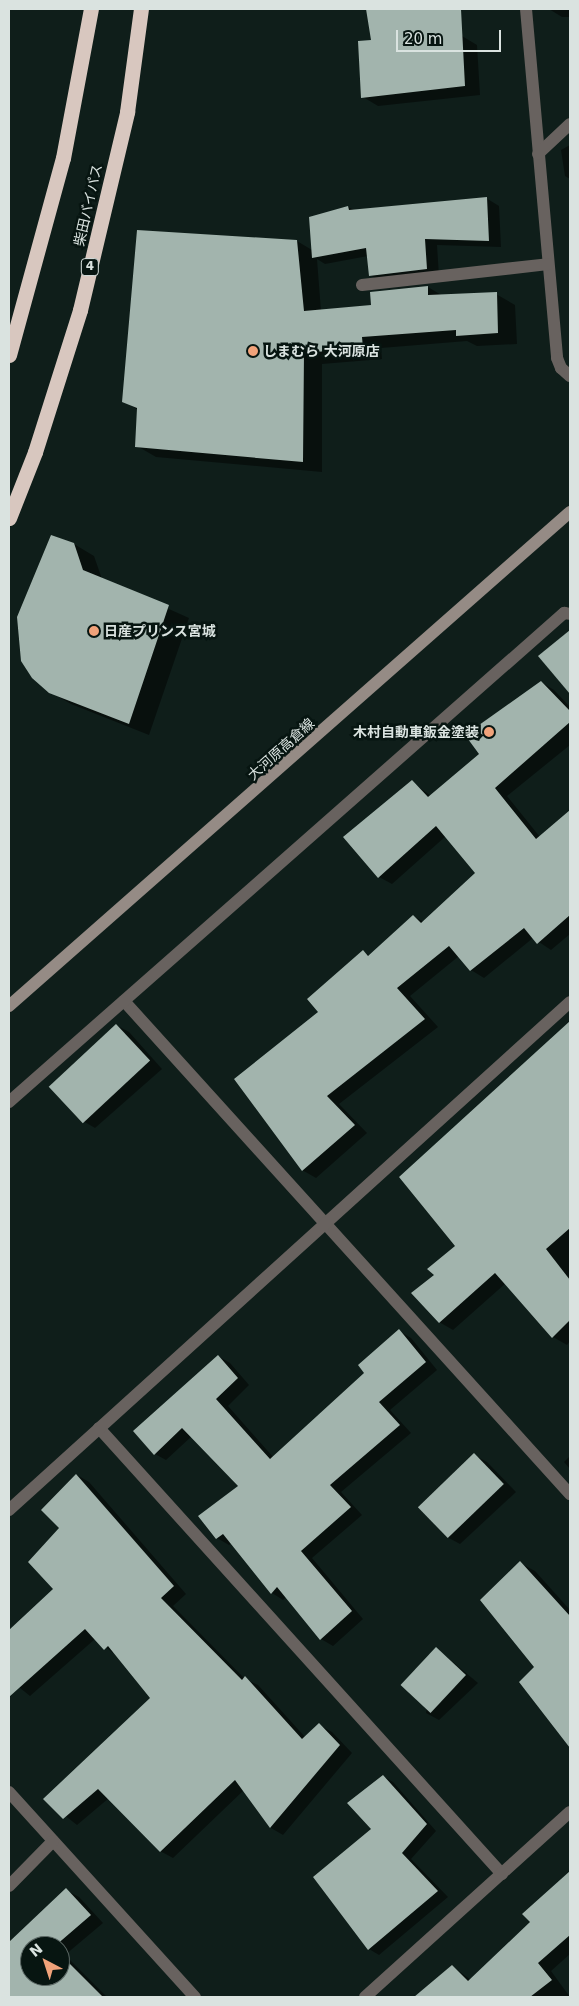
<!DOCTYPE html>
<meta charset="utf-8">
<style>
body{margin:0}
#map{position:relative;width:579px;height:2006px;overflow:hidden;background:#0f1e1a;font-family:"DejaVu Sans","Noto Sans JP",sans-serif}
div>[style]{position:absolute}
.shadow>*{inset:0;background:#0007}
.building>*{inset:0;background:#a2b4ad;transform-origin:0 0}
.street>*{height:12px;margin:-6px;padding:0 6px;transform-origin:6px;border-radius:6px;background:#68625f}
.secondary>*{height:12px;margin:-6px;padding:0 6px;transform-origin:6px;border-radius:6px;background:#958b85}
.highway>*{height:15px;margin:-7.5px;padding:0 7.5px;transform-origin:7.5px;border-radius:7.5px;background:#d8c7bf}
.dots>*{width:14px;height:14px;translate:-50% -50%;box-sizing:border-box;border:2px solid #071511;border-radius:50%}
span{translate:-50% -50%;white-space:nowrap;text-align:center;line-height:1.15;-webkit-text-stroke:5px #071511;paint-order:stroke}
.shield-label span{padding:1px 4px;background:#071511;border:1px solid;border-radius:4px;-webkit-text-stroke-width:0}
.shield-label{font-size:12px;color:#dae3e0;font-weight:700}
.street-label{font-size:14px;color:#dae3e0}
.poi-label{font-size:14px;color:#dae3e0;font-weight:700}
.left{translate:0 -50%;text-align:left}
.right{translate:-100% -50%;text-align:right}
.frame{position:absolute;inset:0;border:10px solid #dae3e0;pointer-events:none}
.north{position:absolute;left:20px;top:1936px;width:50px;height:50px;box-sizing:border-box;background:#071511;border:1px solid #5b6764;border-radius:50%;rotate:320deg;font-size:14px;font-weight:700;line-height:20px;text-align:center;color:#dae3e0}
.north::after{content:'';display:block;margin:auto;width:18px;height:22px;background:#f0a27a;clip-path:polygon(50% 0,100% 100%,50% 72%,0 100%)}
.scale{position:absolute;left:396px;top:30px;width:105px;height:22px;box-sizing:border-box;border:2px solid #dae3e0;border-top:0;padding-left:6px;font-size:15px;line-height:18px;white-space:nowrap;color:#dae3e0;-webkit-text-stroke:4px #071511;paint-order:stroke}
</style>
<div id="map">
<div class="shadow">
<div style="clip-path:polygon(368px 9px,443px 9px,447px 37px,462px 36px,477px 45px,480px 95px,378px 106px,363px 97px,373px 42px)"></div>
<div style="clip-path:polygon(549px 9px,570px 9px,570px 17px,562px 17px)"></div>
<div style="clip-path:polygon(570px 145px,570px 179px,565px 176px,561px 150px)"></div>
<div style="clip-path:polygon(486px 198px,499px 206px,501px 247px,437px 245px,439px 276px,383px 283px,370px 275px,368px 256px,325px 264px,317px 259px,321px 311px,373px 306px,428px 287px,443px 296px,496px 294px,515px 305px,517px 344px,477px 346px,467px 341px,381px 348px,382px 359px,322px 364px,322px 472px,156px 457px,137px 446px,138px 410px,124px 401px,297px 241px,312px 250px,348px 207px,354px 210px)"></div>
<div style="clip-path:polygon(74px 544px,94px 556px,102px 579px,189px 618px,149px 735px,71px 704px,50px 692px)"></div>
<div style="clip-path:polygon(570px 631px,570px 689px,540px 656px)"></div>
<div style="clip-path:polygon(541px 682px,554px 690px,570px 707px,570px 745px,507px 796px,540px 837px,570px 812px,570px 934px,551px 950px,533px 938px,484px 978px,471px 970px,459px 956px,410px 996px,438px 1027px,339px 1104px,367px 1133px,316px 1178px,302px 1170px,320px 1012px,363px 952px,370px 956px,413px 916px,424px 922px,477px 873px,446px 836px,392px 884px,379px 877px,412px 782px,431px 796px,481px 754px)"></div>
<div style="clip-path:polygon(116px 1025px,129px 1032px,162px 1069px,95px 1128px,83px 1121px)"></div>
<div style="clip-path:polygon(563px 1030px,570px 1034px,570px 1126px,561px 1135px,570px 1144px,570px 1341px,567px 1345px,553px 1337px,506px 1283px,453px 1330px,439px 1322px,435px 1275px,457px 1246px)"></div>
<div style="clip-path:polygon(399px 1331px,411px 1338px,437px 1370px,390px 1410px,411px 1433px,341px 1492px,362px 1515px,312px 1558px,363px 1619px,333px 1646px,321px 1639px,286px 1597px,283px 1600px,272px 1593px,232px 1543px,229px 1545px,217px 1538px,200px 1516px,239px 1487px,192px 1436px,166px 1460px,155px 1454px,218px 1356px,230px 1363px,249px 1385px,228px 1406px,274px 1458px,366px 1373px)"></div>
<div style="clip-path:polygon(474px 1455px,487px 1462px,516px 1492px,460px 1544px,447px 1537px,419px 1506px)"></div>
<div style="clip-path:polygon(570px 1456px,570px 1469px,564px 1462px)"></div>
<div style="clip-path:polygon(77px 1475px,89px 1482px,186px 1594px,173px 1606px,245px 1679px,258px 1685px,305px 1737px,319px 1725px,332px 1732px,352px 1753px,283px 1835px,271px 1828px,244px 1790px,173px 1858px,160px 1851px,109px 1798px,77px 1825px,45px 1800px,151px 1698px,117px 1656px,95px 1639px,30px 1696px,9px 1679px,9px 1631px,55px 1589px,61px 1528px)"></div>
<div style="clip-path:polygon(520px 1563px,535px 1571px,570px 1610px,570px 1738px,558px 1731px,536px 1667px)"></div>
<div style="clip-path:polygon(437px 1649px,478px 1683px,439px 1720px,426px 1713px)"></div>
<div style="clip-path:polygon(383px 1776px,393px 1782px,436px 1831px,411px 1859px,448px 1897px,379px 1955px,369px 1949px,373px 1829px)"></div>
<div style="clip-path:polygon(570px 1872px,570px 1954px,551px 1971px,570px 1997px,417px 1996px,452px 1966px,471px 1980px,531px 1922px,524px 1914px)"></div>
<div style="clip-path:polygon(evenodd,66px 1890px,79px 1897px,103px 1923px,65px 1955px,107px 1997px,9px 1997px,9px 1942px,66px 1890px,30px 1946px,60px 1946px,60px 1976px,30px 1976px,30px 1946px)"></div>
</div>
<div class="building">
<div style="clip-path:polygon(366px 9px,461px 9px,465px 86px,361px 98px,358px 41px,371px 40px)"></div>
<div style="clip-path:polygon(487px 197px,489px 241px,425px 239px,427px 269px,369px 276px,366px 248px,312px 258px,309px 217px,348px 206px,349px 210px)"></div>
<div style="clip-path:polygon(137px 230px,297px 240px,304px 311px,371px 305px,370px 292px,428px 286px,428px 295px,497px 292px,498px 333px,456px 336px,456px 330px,362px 337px,363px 348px,304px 353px,303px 462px,135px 447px,137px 408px,122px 402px)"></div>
<div style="clip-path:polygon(51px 535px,74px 543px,83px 570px,169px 605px,129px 724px,49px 693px,32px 678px,21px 661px,17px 617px)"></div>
<div style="clip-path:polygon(570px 630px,570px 694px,538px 656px)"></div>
<div style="clip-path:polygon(541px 681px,570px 711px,570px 722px,495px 788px,536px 839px,570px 810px,570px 915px,537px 944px,524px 928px,470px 971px,449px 946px,397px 988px,425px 1019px,327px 1096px,355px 1125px,302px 1171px,234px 1079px,318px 1012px,307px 999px,363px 950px,368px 956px,413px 915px,421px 923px,475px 873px,436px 826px,378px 878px,343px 837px,412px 780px,428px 797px,479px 754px,465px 735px)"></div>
<div style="clip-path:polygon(570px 1021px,570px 1228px,546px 1249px,570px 1280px,570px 1320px,552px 1338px,495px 1273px,439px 1323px,411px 1293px,434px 1275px,427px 1269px,455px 1246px,399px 1177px)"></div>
<div style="left:116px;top:1024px;width:50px;height:92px;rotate:47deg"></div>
<div style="clip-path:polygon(399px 1329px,426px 1362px,379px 1402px,400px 1425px,330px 1485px,351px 1507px,301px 1551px,352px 1611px,320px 1640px,277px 1587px,271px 1594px,223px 1534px,216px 1539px,198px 1516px,238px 1486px,182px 1428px,154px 1455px,133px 1431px,218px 1355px,238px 1378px,216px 1399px,270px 1459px,364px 1373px,358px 1365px)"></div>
<div style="left:474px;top:1453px;width:43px;height:78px;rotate:46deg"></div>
<div style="clip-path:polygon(76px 1474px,174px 1586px,161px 1598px,242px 1680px,245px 1676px,302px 1739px,319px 1723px,340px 1745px,270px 1828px,235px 1780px,160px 1852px,98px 1789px,63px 1819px,43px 1799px,150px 1698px,108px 1646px,104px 1650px,85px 1629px,9px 1697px,9px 1630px,53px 1589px,28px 1562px,59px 1528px,41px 1510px)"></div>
<div style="clip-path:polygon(520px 1561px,570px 1616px,570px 1748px,519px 1682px,534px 1667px,480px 1600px)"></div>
<div style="left:436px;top:1647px;width:41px;height:52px;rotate:43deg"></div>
<div style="clip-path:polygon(383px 1775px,427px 1824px,402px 1853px,438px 1891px,368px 1950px,313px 1877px,371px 1829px,347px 1803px)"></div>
<div style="clip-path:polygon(570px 1871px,570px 1935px,538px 1963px,552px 1980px,530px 1997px,414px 1997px,452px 1965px,468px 1981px,530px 1922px,522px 1914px)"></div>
<div style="clip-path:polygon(66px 1888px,91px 1915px,55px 1946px,30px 1946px,30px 1976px,60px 1976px,60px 1954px,103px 1997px,9px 1997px,9px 1942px)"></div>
</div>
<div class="street">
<div style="left:526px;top:9px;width:350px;rotate:84.9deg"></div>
<div style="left:557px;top:358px;width:11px;rotate:68deg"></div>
<div style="left:561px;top:368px;width:12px;rotate:42deg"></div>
<div style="left:538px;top:154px;width:44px;rotate:-43.2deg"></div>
<div style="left:362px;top:285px;width:187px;rotate:-6.4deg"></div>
<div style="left:124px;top:1001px;width:665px;rotate:47.87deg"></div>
<div style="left:9px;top:1102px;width:740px;rotate:-41.38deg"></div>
<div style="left:564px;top:613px;width:6px;rotate:9deg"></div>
<div style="left:99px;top:1428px;width:601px;rotate:47.9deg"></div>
<div style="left:9px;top:1510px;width:757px;rotate:-42.16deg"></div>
<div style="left:9px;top:1792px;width:277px;rotate:47.8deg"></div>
<div style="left:9px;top:1886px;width:63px;rotate:-45.6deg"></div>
<div style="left:365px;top:1997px;width:276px;rotate:-42.1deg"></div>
</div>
<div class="secondary">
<div style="left:9px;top:1006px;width:748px;rotate:-41.37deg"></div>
</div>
<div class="highway">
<div style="left:9px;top:355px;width:204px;rotate:-74.7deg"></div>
<div style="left:63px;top:158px;width:152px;rotate:-79.4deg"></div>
<div style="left:9px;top:518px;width:71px;rotate:-68.5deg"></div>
<div style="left:35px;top:452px;width:149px;rotate:-72.4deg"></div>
<div style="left:80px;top:310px;width:204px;rotate:-76.6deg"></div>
<div style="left:127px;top:112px;width:104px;rotate:-82.3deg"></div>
</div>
<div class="dots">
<div style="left:253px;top:351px;background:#f0a27a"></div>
<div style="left:94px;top:631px;background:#f0a27a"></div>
<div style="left:489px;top:732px;background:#f0a27a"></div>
</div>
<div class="shield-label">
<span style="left:90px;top:267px">4</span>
</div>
<div class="street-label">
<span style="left:88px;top:205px;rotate:-77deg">柴田バイパス</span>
<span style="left:281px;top:749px;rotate:-42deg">大河原高倉線</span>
</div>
<div class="poi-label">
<span class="left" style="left:263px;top:351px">しまむら 大河原店</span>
<span class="left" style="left:104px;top:631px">日産プリンス宮城</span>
<span class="right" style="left:479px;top:732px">木村自動車鈑金塗装</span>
</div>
<div class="frame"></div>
<div class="north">N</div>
<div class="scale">20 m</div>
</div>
